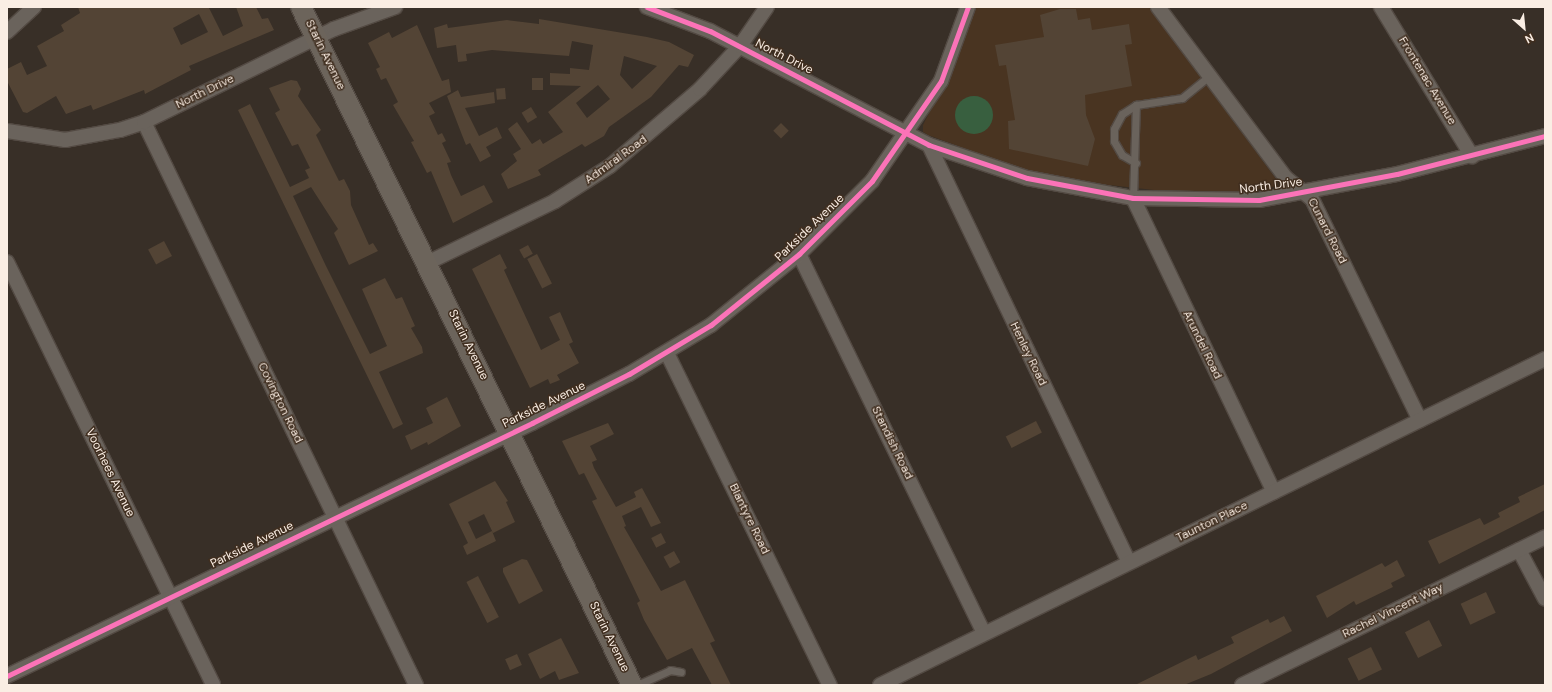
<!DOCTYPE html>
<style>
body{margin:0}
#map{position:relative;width:1552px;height:692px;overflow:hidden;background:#382f27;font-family:"DM Sans",sans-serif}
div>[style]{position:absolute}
.built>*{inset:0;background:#493421}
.green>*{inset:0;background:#385f3f}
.round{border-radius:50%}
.building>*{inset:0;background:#534435;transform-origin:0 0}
.roads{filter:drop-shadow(1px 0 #534a43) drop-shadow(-1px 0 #534a43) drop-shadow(0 1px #534a43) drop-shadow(0 -1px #534a43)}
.lane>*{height:7px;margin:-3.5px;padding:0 3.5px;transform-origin:3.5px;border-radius:3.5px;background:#6a635c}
.street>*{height:14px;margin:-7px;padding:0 7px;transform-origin:7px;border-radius:7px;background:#6a635c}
.secondary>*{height:20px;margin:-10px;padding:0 10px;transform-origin:10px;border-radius:10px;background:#6c645b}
.cycleway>*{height:5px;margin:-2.5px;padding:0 2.5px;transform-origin:2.5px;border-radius:2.5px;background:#fb73b8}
span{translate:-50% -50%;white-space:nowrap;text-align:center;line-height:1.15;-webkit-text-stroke:3px #402e1f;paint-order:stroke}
.street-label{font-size:12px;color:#faeee4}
.frame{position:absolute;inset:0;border:8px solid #faeee4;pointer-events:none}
.north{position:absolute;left:1504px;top:8px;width:40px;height:40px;-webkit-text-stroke:3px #402e1f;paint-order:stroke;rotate:153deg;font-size:11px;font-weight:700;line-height:16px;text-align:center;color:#faeee4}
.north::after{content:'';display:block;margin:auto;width:14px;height:18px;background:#faeee4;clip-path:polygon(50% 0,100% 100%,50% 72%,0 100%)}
</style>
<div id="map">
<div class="built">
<div style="clip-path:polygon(975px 7px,1149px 7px,1276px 179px,1278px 186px,1237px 192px,1181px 193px,1064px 180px,1028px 172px,928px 135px,923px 132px,923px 125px,959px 54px)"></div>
</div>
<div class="green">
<div class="round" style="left:955px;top:96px;width:38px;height:38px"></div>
</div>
<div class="building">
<div style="clip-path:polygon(evenodd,78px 7px,212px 7px,209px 8px,223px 36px,243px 26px,236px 7px,256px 7px,262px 19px,268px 18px,274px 30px,189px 66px,191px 70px,145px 94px,144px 90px,93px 110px,91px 105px,66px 114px,56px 96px,27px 113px,23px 112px,7px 81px,7px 69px,21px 62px,27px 75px,47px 66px,37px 46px,64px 31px,61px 25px,80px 13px,78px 7px,199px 14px,208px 32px,181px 45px,173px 28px,199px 14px)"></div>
<div style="clip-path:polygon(1060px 9px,1076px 9px,1078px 20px,1090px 18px,1092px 30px,1129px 24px,1132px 44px,1125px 45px,1132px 86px,1085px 95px,1086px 115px,1095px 139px,1088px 166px,1009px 149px,1008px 121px,1015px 120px,1006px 65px,999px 66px,995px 45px,1044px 37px,1040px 15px)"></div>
<div style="clip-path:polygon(evenodd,539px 19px,647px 37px,669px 42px,694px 55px,688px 67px,679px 65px,651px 97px,609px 127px,604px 136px,585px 147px,582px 144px,538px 170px,541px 175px,508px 189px,501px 174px,517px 161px,513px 154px,521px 149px,508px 129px,517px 122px,532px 144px,540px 139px,543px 144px,563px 132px,548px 112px,581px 86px,550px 85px,550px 73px,570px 74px,570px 68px,589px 70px,593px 45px,572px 41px,569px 56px,492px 50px,466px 54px,467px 61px,458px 62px,456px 45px,437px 48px,434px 28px,447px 24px,448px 28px,507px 20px,539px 24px,539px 19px,624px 56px,657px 66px,632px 89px,620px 75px,624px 56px,539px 19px,598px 85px,610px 99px,587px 118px,576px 103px,598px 85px)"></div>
<div style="clip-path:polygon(417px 25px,442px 81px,449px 79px,451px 92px,429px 103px,435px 113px,429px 116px,438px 135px,442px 133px,446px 141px,442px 143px,451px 162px,447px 163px,451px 175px,461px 196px,484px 185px,493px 202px,453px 223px,431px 171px,427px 173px,411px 142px,414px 141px,393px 105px,398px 102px,386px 78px,381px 80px,376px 69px,380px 67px,368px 43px,389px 32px,392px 38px)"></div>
<div style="left:543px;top:78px;width:12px;height:11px;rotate:90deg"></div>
<div style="clip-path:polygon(291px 80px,297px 81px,301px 89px,298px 96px,321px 130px,316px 135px,339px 181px,344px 179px,350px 191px,351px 205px,369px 245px,373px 243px,378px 251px,349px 265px,334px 233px,338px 229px,311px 187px,293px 196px,326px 266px,370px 354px,387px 346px,362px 289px,385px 278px,396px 299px,402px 297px,415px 326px,411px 328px,422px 347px,423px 353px,379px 372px,403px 424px,393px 429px,238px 110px,250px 104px,290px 187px,309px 178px,305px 170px,310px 168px,298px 144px,292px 146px,275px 113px,280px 110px,269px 88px)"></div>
<div style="left:505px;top:88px;width:11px;height:9px;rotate:85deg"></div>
<div style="clip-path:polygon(458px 90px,461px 97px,494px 92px,495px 103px,465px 108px,479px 136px,497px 127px,502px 138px,486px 147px,491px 156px,480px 162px,470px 143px,466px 145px,462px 135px,447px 96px)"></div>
<div style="left:531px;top:107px;width:12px;height:11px;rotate:59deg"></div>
<div style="left:781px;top:123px;width:11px;height:11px;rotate:45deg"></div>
<div style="left:164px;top:241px;width:17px;height:18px;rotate:62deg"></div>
<div style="left:528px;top:245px;width:10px;height:10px;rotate:61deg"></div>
<div style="clip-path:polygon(500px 254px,507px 268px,504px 270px,541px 350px,560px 340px,549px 317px,560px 312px,573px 342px,569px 344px,579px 363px,557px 375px,560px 380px,550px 384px,548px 379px,530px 388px,472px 269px)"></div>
<div style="left:537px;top:254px;width:33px;height:11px;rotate:63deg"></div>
<div style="clip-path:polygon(447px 397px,461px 426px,428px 445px,427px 442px,411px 450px,405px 436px,433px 423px,426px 408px)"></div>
<div style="left:1036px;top:421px;width:13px;height:34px;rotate:63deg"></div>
<div style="clip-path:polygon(608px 423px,614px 434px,590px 446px,597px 460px,592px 462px,594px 468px,616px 507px,636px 497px,634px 492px,642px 488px,661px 523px,651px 527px,641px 507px,622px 516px,626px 526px,624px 527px,661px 591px,685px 580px,715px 641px,710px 643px,731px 685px,712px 685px,692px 648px,667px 660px,644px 620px,637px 603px,640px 601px,592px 501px,597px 499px,584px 473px,579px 475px,562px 441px)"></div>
<div style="clip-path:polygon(495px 481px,508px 501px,506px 502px,515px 522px,493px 533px,484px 514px,468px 522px,476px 539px,492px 531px,496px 541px,467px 555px,463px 546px,468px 543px,449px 504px)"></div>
<div style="clip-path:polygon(1545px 484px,1545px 510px,1439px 564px,1428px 541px,1480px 518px,1484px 525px,1500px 517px,1498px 513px,1520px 502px,1518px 497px)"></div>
<div style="left:661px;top:533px;width:11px;height:11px;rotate:63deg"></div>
<div style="left:674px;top:551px;width:13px;height:12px;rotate:61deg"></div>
<div style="clip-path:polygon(522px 559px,527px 560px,543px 591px,519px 604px,503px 572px,503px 568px)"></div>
<div style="clip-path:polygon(1397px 560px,1405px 576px,1391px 583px,1393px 587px,1356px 605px,1354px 601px,1327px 618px,1316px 596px,1382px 563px,1385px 567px)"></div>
<div style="left:478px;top:576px;width:46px;height:13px;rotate:63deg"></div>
<div style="left:1486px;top:592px;width:23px;height:28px;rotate:65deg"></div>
<div style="clip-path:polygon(1284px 616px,1292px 631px,1211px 674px,1184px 685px,1135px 685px,1196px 655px,1198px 660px,1234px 643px,1231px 637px,1268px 619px,1270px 623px)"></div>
<div style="left:1429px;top:620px;width:29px;height:27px;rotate:63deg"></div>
<div style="clip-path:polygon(561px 638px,579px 673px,559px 680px,555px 671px,540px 679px,528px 654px)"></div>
<div style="left:1371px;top:647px;width:25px;height:26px;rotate:64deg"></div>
<div style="left:517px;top:654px;width:12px;height:13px;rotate:66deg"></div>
</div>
<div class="roads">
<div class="lane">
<div style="left:1136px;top:163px;width:16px;rotate:-150deg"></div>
<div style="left:1122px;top:155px;width:16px;rotate:-120deg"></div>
<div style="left:1114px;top:141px;width:12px;rotate:-90deg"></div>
<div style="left:1114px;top:129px;width:17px;rotate:-62deg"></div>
<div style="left:1122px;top:114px;width:17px;rotate:-33deg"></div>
<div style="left:1136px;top:105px;width:47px;rotate:-8.7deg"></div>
<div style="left:1182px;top:98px;width:35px;rotate:-39deg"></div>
<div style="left:1133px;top:198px;width:93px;rotate:-88.2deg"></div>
<div style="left:637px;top:685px;width:36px;rotate:-24deg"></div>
<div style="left:670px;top:670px;width:11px;rotate:10deg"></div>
</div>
<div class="street">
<div style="left:647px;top:7px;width:67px;rotate:20.9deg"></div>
<div style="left:710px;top:31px;width:247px;rotate:27.5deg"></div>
<div style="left:929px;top:145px;width:103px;rotate:18.6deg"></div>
<div style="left:1027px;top:178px;width:108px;rotate:10.7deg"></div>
<div style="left:1133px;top:198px;width:126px;rotate:0.9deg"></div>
<div style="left:1259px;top:200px;width:140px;rotate:-10.7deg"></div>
<div style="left:1397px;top:174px;width:153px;rotate:-14.4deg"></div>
<div style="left:1158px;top:7px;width:214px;rotate:53.2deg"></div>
<div style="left:1286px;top:178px;width:33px;rotate:39deg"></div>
<div style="left:1312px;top:199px;width:246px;rotate:64deg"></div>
<div style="left:1381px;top:7px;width:175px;rotate:58.6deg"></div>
<div style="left:7px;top:32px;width:37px;rotate:-43deg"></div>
<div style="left:144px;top:122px;width:625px;rotate:64.21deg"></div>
<div style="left:7px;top:131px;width:59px;rotate:8.8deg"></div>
<div style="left:65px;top:140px;width:56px;rotate:-10.3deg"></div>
<div style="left:120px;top:130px;width:25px;rotate:-18deg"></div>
<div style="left:144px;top:122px;width:212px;rotate:-26.1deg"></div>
<div style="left:334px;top:29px;width:65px;rotate:-19.8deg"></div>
<div style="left:929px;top:145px;width:463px;rotate:64.4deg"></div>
<div style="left:1133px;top:198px;width:326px;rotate:64.4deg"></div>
<div style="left:799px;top:254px;width:422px;rotate:64deg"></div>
<div style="left:7px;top:262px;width:470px;rotate:64deg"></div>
<div style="left:427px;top:263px;width:142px;rotate:-25.8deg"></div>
<div style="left:555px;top:201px;width:65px;rotate:-32.5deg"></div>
<div style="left:610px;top:166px;width:118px;rotate:-40.5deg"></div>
<div style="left:700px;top:89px;width:59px;rotate:-47.1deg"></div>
<div style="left:740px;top:46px;width:47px;rotate:-55.3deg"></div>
<div style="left:667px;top:353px;width:370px;rotate:63.9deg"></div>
<div style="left:1519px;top:550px;width:55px;rotate:62deg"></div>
<div style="left:7px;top:676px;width:583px;rotate:-25.73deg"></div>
<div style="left:532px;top:423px;width:109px;rotate:-26.8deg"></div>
<div style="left:629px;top:374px;width:96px;rotate:-30.9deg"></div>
<div style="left:711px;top:325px;width:113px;rotate:-38.9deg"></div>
<div style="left:799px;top:254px;width:103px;rotate:-45deg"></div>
<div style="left:872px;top:181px;width:121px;rotate:-55.4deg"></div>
<div style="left:941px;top:81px;width:79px;rotate:-70deg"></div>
<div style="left:880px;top:685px;width:741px;rotate:-26.12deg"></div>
<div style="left:1242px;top:685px;width:337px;rotate:-26deg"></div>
</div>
<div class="secondary">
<div style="left:301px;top:7px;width:754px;rotate:63.98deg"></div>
</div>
</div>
<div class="cycleway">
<div style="left:647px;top:7px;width:67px;rotate:20.9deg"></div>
<div style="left:710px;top:31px;width:247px;rotate:27.5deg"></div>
<div style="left:929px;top:145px;width:103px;rotate:18.6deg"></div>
<div style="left:1027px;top:178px;width:108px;rotate:10.7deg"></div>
<div style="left:1133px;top:198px;width:126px;rotate:0.9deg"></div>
<div style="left:1259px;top:200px;width:140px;rotate:-10.7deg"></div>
<div style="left:1397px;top:174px;width:153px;rotate:-14.4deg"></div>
<div style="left:7px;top:676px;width:583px;rotate:-25.73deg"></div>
<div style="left:532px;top:423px;width:109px;rotate:-26.8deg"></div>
<div style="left:629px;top:374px;width:96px;rotate:-30.9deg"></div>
<div style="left:711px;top:325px;width:113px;rotate:-38.9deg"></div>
<div style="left:799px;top:254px;width:103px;rotate:-45deg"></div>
<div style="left:872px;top:181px;width:121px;rotate:-55.4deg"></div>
<div style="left:941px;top:81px;width:79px;rotate:-70deg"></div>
</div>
<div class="street-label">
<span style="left:325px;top:55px;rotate:64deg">Starin Avenue</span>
<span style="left:784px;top:57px;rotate:27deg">North Drive</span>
<span style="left:1427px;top:81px;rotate:59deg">Frontenac Avenue</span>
<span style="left:205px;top:92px;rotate:-26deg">North Drive</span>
<span style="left:616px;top:160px;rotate:-36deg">Admiral Road</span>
<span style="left:1271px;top:186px;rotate:-7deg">North Drive</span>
<span style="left:810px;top:228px;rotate:-44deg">Parkside Avenue</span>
<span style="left:1327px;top:231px;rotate:63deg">Cunard Road</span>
<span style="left:468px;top:345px;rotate:64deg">Starin Avenue</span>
<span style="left:1202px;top:345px;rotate:64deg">Arundel Road</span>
<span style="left:1028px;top:354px;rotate:64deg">Henley Road</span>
<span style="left:280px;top:403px;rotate:64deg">Covington Road</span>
<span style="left:544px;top:405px;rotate:-26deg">Parkside Avenue</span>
<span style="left:892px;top:443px;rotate:64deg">Standish Road</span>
<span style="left:110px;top:473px;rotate:64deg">Voorhees Avenue</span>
<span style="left:749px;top:519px;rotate:64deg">Blantyre Road</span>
<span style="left:1212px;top:522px;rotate:-26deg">Taunton Place</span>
<span style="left:252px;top:545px;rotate:-26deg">Parkside Avenue</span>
<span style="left:1393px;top:611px;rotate:-26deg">Rachel Vincent Way</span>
<span style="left:609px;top:637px;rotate:64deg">Starin Avenue</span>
</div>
<div class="frame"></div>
<div class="north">N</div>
</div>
